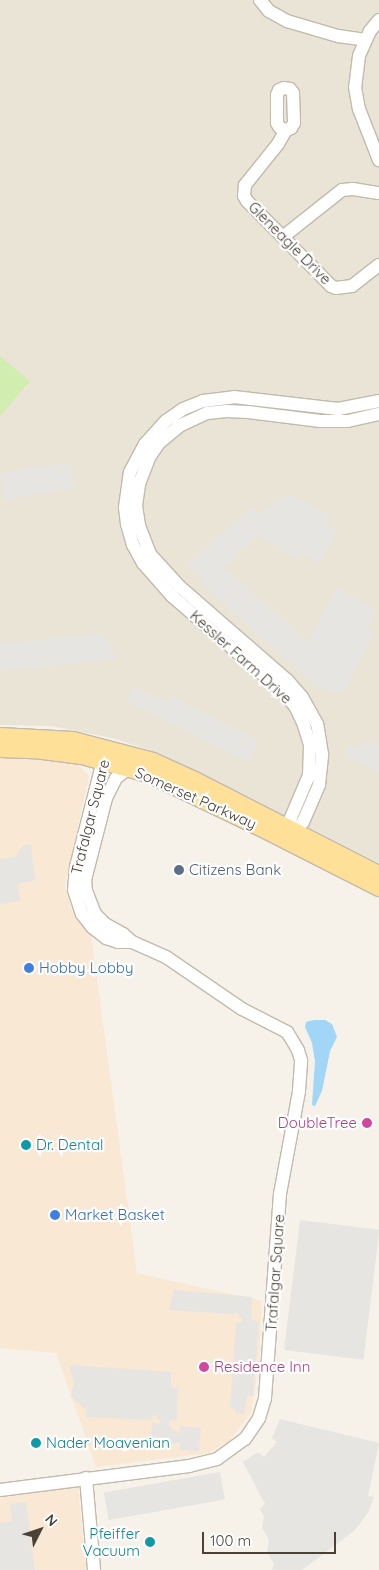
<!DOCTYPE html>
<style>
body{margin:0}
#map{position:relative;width:379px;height:1570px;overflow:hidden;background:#f6f2e9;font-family:Quicksand,sans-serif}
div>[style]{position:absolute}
.residential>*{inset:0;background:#eae4d7}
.commercial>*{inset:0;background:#f8e8d4}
.green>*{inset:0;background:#d2edb0}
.parking>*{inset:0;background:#e7e5e1;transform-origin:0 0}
.water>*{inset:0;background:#a2d6f6}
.roads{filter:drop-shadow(1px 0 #c2baab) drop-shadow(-1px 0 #c2baab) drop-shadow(0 1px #c2baab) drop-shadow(0 -1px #c2baab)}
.minor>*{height:12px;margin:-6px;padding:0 6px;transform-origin:6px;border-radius:6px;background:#fff}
.major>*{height:16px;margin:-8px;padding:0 8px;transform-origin:8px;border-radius:8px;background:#ffe099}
.dots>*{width:14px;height:14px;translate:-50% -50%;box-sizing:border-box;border:2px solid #fff;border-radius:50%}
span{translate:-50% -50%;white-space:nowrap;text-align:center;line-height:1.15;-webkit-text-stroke:4.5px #fff;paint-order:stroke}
.street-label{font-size:15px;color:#4a4237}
.service-label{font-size:15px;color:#4e5e75}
.left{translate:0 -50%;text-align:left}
.shop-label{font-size:15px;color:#366cbe}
.hotel-label{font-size:15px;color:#b23c85}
.right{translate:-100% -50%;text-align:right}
.culture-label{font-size:15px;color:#0d838f}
.north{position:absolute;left:15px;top:1505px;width:50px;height:50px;-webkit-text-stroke:4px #fff;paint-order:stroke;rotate:49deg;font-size:14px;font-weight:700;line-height:20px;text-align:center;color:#4a4237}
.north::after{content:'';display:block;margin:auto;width:18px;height:22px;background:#4a4237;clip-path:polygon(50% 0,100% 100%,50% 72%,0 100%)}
.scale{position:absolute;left:202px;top:1532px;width:134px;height:22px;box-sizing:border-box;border:2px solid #4a4237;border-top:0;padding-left:6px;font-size:15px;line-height:18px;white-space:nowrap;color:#4a4237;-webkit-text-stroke:4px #fff;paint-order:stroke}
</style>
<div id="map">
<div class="residential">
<div style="clip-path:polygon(0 0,379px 0,379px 863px,201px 773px,149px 750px,112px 738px,51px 726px,0 725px)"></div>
</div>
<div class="commercial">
<div style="clip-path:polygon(0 758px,42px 759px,79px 765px,89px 776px,65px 886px,72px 911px,91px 935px,137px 1273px,262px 1301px,259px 1363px,251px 1413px,230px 1440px,209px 1453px,96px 1467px,56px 1353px,0 1348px)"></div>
<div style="clip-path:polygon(78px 1486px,86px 1570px,0 1570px,0 1498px)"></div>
</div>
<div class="green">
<div style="clip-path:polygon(0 356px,30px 381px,0 416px)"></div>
</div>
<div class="parking">
<div style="left:70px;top:462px;width:26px;height:71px;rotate:81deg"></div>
<div style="clip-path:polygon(290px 494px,330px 515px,327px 524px,337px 530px,318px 564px,301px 552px,296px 557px,256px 535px,224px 568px,308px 642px,337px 588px,376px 609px,367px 627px,373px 633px,343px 693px,319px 688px,204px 585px,206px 580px,188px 564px,251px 507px,259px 513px)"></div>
<div style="clip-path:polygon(104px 633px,105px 643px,114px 652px,115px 659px,0 671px,0 644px)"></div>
<div style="clip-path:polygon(134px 687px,167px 703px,171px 696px,258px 740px,248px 762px,127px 701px)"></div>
<div style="clip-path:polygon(374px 741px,379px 744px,379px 773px,345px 755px,349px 748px)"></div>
<div style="clip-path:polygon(23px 845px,31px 845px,35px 880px,18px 884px,20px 901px,0 904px,0 859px,15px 857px)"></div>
<div style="left:300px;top:1220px;width:80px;height:131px;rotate:7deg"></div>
<div style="clip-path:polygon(174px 1290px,252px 1297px,251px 1319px,259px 1322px,253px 1396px,247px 1395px,244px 1414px,236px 1413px,235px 1409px,230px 1408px,236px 1323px,243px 1322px,242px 1319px,236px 1312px,233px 1314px,169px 1310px)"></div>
<div style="clip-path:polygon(69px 1365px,171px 1372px,171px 1387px,178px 1388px,177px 1421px,169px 1420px,169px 1426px,179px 1434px,180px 1426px,201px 1428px,199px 1451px,180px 1450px,180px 1443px,174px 1443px,168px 1445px,167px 1450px,151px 1449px,152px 1423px,161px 1424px,159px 1419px,154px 1414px,151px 1420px,86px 1417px,87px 1410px,71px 1397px,74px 1383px)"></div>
<div style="clip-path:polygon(280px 1419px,379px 1443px,368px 1496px,374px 1497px,368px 1513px,355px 1530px,302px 1570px,272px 1570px,274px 1564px,267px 1552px,269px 1540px,262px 1528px,264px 1516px,260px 1509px,265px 1504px,243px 1462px,258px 1452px,264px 1457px,277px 1442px,272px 1438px)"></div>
<div style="left:220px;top:1472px;width:28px;height:118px;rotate:80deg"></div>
<div style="clip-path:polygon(26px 1502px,35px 1570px,0 1570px,0 1523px,12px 1521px,10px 1504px)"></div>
</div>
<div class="water">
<div style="clip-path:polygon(314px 1020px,325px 1020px,332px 1024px,337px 1037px,330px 1051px,322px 1091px,315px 1106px,312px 1105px,315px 1061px,312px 1043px,305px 1027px,306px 1022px)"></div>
</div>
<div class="roads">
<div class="minor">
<div style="left:260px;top:0;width:14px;rotate:51deg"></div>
<div style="left:269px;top:11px;width:21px;rotate:29deg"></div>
<div style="left:287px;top:21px;width:53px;rotate:16.4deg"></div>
<div style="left:338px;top:36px;width:28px;rotate:8deg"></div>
<div style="left:379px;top:20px;width:14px;rotate:129deg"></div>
<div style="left:370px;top:31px;width:27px;rotate:114deg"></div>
<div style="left:359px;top:56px;width:31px;rotate:97deg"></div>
<div style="left:355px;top:87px;width:22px;rotate:80deg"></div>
<div style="left:359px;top:109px;width:55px;rotate:68.6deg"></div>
<div style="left:286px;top:130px;width:6px;rotate:-162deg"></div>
<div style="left:280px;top:128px;width:6px;rotate:-121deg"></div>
<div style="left:277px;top:123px;width:28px;rotate:-90deg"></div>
<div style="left:277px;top:95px;width:5px;rotate:-68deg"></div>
<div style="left:279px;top:90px;width:5px;rotate:-22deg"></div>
<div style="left:284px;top:88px;width:6px;rotate:9deg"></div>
<div style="left:290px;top:89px;width:5px;rotate:53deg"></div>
<div style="left:293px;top:93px;width:30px;rotate:88deg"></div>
<div style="left:294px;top:123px;width:6px;rotate:121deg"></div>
<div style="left:291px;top:128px;width:5px;rotate:158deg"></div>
<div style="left:286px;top:130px;width:16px;rotate:120deg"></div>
<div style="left:278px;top:144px;width:53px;rotate:128.8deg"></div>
<div style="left:245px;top:185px;width:11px;rotate:95deg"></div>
<div style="left:244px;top:196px;width:6px;rotate:59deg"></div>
<div style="left:247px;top:201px;width:120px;rotate:45.3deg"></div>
<div style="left:331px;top:286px;width:5px;rotate:22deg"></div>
<div style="left:336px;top:288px;width:16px;rotate:-7deg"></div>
<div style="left:352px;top:286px;width:34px;rotate:-38deg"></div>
<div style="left:284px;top:236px;width:74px;rotate:-38.4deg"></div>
<div style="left:342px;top:190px;width:11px;rotate:-5deg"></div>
<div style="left:353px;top:189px;width:26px;rotate:9deg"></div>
<div style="left:105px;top:753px;width:118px;rotate:104.3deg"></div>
<div style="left:76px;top:867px;width:23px;rotate:95deg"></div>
<div style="left:74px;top:890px;width:25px;rotate:72deg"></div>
<div style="left:82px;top:914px;width:16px;rotate:52deg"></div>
<div style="left:92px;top:927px;width:18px;rotate:38deg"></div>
<div style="left:106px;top:938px;width:13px;rotate:18deg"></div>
<div style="left:118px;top:942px;width:14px"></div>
<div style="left:284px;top:834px;width:64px;rotate:-67deg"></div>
<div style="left:309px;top:775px;width:30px;rotate:-88deg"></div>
<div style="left:310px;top:745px;width:21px;rotate:-107deg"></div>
<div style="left:304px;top:725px;width:21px;rotate:-115deg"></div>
<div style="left:295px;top:706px;width:20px;rotate:-131deg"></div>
<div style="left:282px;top:691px;width:145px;rotate:-139.2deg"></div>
<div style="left:172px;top:596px;width:44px;rotate:-131.3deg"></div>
<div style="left:143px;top:563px;width:21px;rotate:-119deg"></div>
<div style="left:133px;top:545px;width:22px;rotate:-106deg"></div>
<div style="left:127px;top:524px;width:17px;rotate:-97deg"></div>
<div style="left:125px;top:507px;width:35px;rotate:-82deg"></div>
<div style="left:130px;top:472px;width:32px;rotate:-62deg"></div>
<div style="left:145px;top:444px;width:31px;rotate:-48deg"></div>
<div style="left:166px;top:421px;width:21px;rotate:-35deg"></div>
<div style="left:183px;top:409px;width:22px;rotate:-22deg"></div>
<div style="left:203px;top:401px;width:31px;rotate:-7deg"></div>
<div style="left:234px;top:397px;width:105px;rotate:6.6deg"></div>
<div style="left:338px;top:409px;width:42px;rotate:-11deg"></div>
<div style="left:290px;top:837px;width:20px;rotate:-49deg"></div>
<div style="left:303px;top:822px;width:40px;rotate:-66.6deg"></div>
<div style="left:319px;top:785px;width:31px;rotate:-84deg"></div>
<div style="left:322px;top:754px;width:30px;rotate:-99deg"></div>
<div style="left:317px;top:724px;width:31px;rotate:-119deg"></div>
<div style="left:302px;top:697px;width:23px;rotate:-131deg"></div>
<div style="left:287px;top:680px;width:142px;rotate:-139deg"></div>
<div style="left:180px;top:587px;width:45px;rotate:-132.3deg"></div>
<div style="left:150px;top:554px;width:31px;rotate:-111deg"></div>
<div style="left:139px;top:525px;width:19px;rotate:-99deg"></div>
<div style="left:136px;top:506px;width:22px;rotate:-82deg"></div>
<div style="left:139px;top:484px;width:30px;rotate:-69deg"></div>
<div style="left:150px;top:456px;width:16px;rotate:-55deg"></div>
<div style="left:159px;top:443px;width:26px;rotate:-40deg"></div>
<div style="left:179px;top:426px;width:31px;rotate:-25deg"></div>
<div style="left:207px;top:413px;width:20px;rotate:-6deg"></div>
<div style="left:227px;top:411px;width:21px;rotate:3deg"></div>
<div style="left:248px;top:412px;width:73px;rotate:7.1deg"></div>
<div style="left:320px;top:421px;width:28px"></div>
<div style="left:348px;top:421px;width:32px;rotate:-13deg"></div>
<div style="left:86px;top:1478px;width:92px;rotate:85deg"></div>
<div style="left:0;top:1490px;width:191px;rotate:-7.2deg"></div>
<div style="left:189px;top:1466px;width:29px;rotate:-14deg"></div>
<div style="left:217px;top:1459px;width:34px;rotate:-36deg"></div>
<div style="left:245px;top:1439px;width:25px;rotate:-56deg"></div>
<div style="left:259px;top:1418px;width:21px;rotate:-73deg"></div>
<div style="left:265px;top:1398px;width:205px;rotate:-85.8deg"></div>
<div style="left:280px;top:1194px;width:105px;rotate:-79.5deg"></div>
<div style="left:299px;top:1091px;width:31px;rotate:-86deg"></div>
<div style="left:301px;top:1060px;width:10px;rotate:-107deg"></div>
<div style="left:298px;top:1050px;width:21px;rotate:-121deg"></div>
<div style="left:287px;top:1032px;width:51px;rotate:-152.9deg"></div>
<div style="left:242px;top:1009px;width:92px;rotate:-145.6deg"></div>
<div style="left:166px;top:957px;width:37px;rotate:-156deg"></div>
<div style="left:132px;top:942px;width:12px;rotate:-138deg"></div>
<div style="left:123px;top:934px;width:21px;rotate:-151deg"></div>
<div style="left:105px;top:924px;width:14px;rotate:-135deg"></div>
<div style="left:95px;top:914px;width:25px;rotate:-111deg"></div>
<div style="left:86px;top:891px;width:11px;rotate:-95deg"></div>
<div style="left:85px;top:880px;width:85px;rotate:-75.6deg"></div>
<div style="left:106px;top:798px;width:22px;rotate:-63deg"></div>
<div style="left:116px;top:778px;width:11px;rotate:-38deg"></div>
<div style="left:125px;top:771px;width:9px;rotate:-6deg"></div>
</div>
<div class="major">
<div style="left:0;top:736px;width:73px;rotate:3.1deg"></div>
<div style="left:73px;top:740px;width:83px;rotate:14.7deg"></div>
<div style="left:153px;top:761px;width:46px;rotate:24.3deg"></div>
<div style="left:195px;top:780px;width:207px;rotate:27.1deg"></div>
<div style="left:0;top:749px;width:35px;rotate:2deg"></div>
<div style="left:35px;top:750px;width:47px;rotate:7.3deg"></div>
<div style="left:82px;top:756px;width:68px;rotate:15.3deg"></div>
<div style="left:148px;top:774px;width:132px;rotate:25.6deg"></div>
<div style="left:267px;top:831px;width:126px;rotate:27deg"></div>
</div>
</div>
<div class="dots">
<div style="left:179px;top:870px;background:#5c6f8a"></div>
<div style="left:29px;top:968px;background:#3f7fe0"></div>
<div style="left:367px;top:1123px;background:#d1479c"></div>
<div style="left:26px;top:1145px;background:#0f9aa8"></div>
<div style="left:55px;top:1215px;background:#3f7fe0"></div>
<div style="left:204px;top:1367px;background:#d1479c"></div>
<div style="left:36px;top:1443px;background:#0f9aa8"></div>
<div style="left:150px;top:1542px;background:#0f9aa8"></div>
</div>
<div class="street-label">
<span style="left:290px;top:243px;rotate:45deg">Gleneagle Drive</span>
<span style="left:241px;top:657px;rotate:42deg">Kessler Farm Drive</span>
<span style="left:196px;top:798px;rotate:24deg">Somerset Parkway</span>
<span style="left:90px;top:817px;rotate:-76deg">Trafalgar Square</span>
<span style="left:275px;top:1273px;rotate:-86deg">Trafalgar Square</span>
</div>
<div class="service-label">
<span class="left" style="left:189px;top:870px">Citizens Bank</span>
</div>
<div class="shop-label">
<span class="left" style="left:39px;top:968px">Hobby Lobby</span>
<span class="left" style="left:65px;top:1215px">Market Basket</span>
</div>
<div class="hotel-label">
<span class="right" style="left:357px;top:1123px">DoubleTree</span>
<span class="left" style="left:214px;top:1367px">Residence Inn</span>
</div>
<div class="culture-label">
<span class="left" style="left:36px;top:1145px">Dr. Dental</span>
<span class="left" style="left:46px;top:1443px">Nader Moavenian</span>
<span class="right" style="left:140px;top:1542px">Pfeiffer<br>Vacuum</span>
</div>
<div class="north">N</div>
<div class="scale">100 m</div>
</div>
